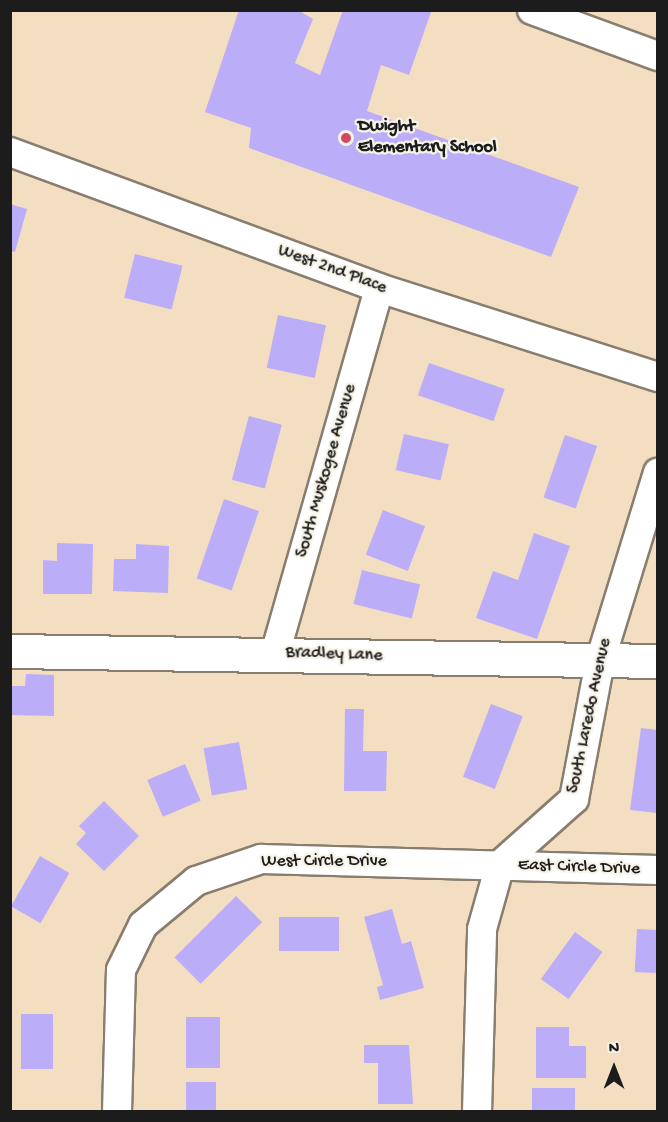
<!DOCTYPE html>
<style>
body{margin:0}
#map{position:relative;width:668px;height:1122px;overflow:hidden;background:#f3dec1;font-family:"Gochi Hand",sans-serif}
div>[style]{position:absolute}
.building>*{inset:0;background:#bcadf8;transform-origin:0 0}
.roads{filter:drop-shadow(2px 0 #887d6e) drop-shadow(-2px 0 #887d6e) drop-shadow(0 2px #887d6e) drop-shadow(0 -2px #887d6e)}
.minor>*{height:28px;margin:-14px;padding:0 14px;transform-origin:14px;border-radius:14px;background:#fff}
.tertiary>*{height:33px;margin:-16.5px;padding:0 16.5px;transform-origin:16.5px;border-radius:16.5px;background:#fff}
.dots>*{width:16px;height:16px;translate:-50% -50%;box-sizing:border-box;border:3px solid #f7f3e8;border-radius:50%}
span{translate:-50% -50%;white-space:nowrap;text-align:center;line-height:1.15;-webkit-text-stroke:4.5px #f7f3e8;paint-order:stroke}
.poi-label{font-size:18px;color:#1c1c1c;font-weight:700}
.left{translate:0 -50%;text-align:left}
.street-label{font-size:18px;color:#1c1c1c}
.frame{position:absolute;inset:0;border:12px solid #1c1c1c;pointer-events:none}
.north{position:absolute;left:584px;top:1038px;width:60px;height:60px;-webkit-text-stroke:4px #f7f3e8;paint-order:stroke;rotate:0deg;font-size:16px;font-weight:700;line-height:24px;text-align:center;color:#1c1c1c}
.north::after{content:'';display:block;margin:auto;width:21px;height:27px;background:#1c1c1c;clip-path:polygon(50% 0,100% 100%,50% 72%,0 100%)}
</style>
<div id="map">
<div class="building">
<div style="clip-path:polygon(239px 10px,298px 10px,313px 19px,295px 63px,320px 75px,343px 10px,431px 12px,409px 75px,381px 65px,367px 111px,579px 187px,551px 257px,249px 148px,251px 128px,205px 112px)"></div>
<div style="clip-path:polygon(10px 204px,27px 209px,15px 252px,10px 251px)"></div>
<div style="left:135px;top:254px;width:49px;height:45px;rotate:14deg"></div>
<div style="left:278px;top:315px;width:49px;height:54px;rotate:12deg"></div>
<div style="left:429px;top:363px;width:80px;height:34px;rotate:19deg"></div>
<div style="left:249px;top:416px;width:34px;height:66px;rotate:15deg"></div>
<div style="left:404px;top:434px;width:46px;height:37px;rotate:13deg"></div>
<div style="left:565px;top:435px;width:34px;height:66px;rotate:19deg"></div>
<div style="left:224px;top:499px;width:37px;height:84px;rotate:19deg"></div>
<div style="left:383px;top:510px;width:45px;height:48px;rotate:21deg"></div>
<div style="clip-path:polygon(534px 533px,570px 546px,537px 639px,476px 618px,493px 571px,518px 580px)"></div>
<div style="clip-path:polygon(57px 543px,93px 544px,92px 594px,43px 594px,43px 560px,57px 561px)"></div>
<div style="clip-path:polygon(136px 544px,169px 546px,168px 593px,113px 591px,114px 559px,136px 559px)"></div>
<div style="left:362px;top:570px;width:60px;height:35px;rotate:14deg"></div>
<div style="clip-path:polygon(26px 674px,54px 675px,54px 716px,10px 715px,10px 686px,25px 686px)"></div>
<div style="left:491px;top:704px;width:34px;height:78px;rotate:21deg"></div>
<div style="clip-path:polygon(345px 709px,364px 709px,363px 751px,387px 751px,386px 791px,344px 791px)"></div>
<div style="clip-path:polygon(641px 728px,658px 730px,658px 813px,630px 810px)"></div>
<div style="left:239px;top:742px;width:48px;height:36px;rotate:80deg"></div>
<div style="left:185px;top:764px;width:40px;height:41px;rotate:67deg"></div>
<div style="clip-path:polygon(104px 801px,139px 836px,104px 871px,76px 844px,86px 833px,79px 826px)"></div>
<div style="left:40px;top:856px;width:34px;height:58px;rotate:30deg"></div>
<div style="left:236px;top:896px;width:37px;height:87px;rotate:45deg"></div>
<div style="clip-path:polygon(392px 909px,402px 944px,411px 941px,424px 988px,380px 1000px,377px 987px,383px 985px,364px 917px)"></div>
<div style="left:279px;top:917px;width:60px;height:34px"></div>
<div style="left:637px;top:929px;width:21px;height:43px;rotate:3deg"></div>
<div style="left:575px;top:932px;width:34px;height:58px;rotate:36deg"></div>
<div style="left:21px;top:1014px;width:32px;height:55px"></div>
<div style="left:186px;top:1017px;width:34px;height:51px"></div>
<div style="clip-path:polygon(536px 1027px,569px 1027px,569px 1046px,586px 1046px,586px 1078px,536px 1078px)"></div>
<div style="clip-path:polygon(364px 1045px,409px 1045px,413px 1104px,378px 1104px,378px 1063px,364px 1063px)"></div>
<div style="left:186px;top:1082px;width:30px;height:30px"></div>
<div style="left:532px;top:1088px;width:43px;height:24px"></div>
</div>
<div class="roads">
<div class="minor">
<div style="left:532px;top:10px;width:134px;rotate:20.1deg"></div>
<div style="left:10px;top:152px;width:393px;rotate:20.2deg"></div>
<div style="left:379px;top:288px;width:293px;rotate:17.7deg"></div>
<div style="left:275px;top:654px;width:380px;rotate:-74.1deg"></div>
<div style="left:117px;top:1112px;width:142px;rotate:-88.4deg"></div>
<div style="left:121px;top:970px;width:50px;rotate:-63.9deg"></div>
<div style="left:143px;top:925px;width:69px;rotate:-39.7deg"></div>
<div style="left:196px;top:881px;width:69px;rotate:-18.7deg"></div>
<div style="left:261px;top:859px;width:397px;rotate:1.6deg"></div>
<div style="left:477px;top:1112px;width:183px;rotate:-88.4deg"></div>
<div style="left:482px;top:929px;width:66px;rotate:-74.3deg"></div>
<div style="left:500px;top:865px;width:99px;rotate:-41.7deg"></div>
<div style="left:574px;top:799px;width:140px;rotate:-79.3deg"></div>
<div style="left:600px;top:661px;width:197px;rotate:-72.9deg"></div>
</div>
<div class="tertiary">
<div style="left:10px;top:651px;width:648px;rotate:0.88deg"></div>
</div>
</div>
<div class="dots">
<div style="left:346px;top:138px;background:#d1495b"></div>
</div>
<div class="poi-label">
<span class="left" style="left:358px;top:138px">Dwight<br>Elementary School</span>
</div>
<div class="street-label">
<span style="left:332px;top:270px;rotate:20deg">West 2nd Place</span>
<span style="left:327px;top:471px;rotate:-74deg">South Muskogee Avenue</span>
<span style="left:334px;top:655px;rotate:2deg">Bradley Lane</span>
<span style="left:590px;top:716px;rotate:-78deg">South Laredo Avenue</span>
<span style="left:324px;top:862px">West Circle Drive</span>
<span style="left:579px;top:868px;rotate:2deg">East Circle Drive</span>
</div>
<div class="frame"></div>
<div class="north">N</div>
</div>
